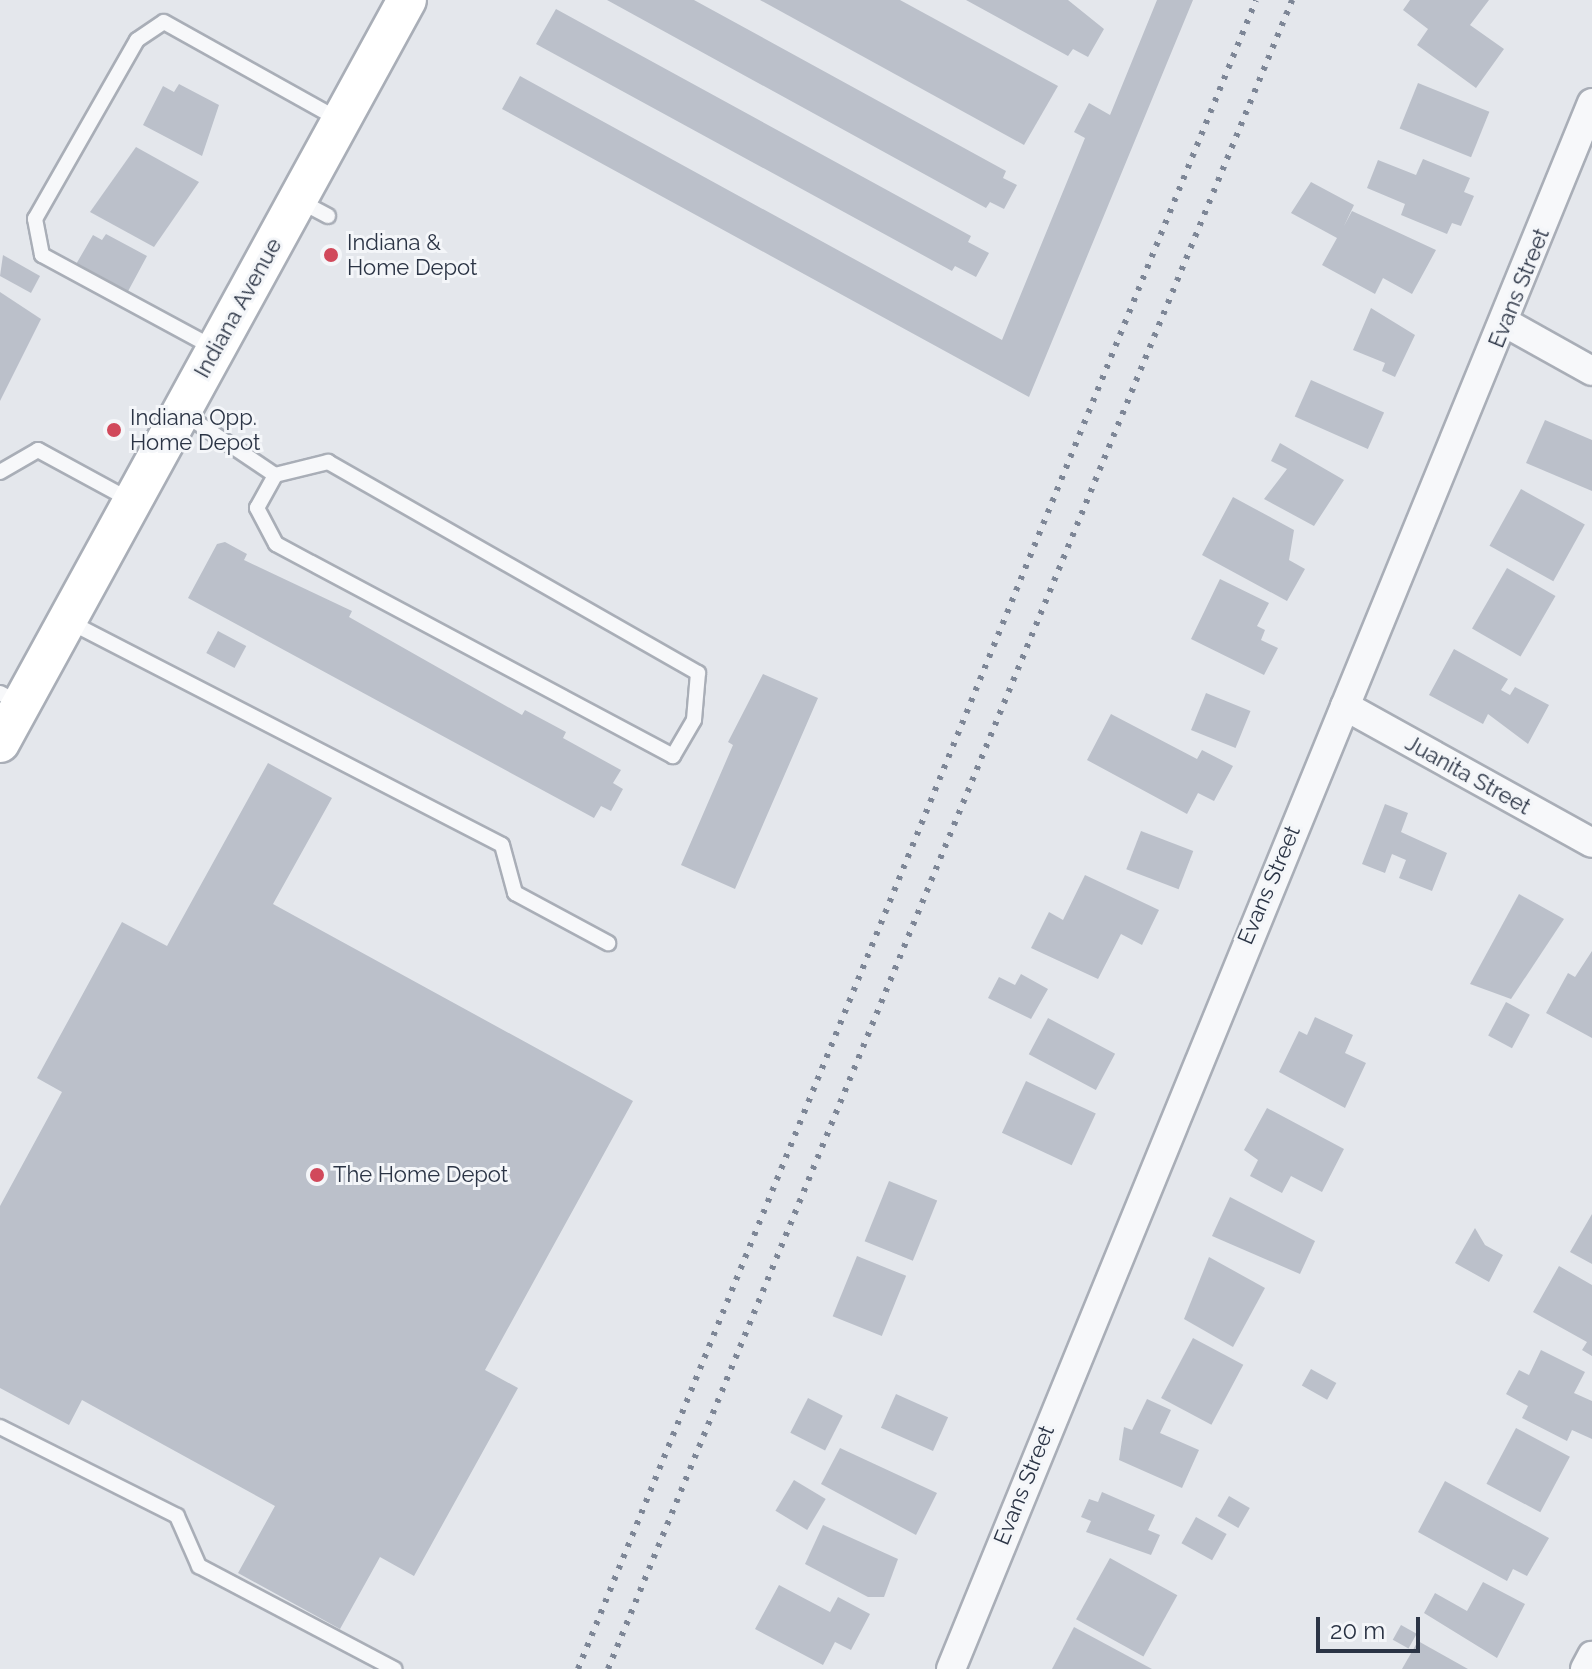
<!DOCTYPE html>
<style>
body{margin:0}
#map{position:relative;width:1592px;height:1669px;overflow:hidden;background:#e4e7ec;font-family:Raleway,sans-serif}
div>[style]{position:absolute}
.building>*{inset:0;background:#bbc0ca;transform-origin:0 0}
.roads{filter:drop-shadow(2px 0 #a9aeb7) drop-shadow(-2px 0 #a9aeb7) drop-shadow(0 2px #a9aeb7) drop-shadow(0 -2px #a9aeb7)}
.service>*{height:14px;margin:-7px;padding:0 7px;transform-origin:7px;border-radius:7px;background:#f7f8fa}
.minor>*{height:28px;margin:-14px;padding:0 14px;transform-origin:14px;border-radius:14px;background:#f7f8fa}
.secondary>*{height:38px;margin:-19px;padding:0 19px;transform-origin:19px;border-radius:19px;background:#fff}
.rail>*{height:6px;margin-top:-3px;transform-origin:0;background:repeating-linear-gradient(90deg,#7d8696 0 4px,transparent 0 12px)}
.dots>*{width:22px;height:22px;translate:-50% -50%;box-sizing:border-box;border:4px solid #f4f6f9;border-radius:50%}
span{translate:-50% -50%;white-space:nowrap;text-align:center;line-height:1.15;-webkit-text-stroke:6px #f4f6f9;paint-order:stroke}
.poi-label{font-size:22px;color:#2b3445}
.left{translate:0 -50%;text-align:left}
.street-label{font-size:22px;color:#2b3445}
.scale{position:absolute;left:1316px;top:1617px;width:104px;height:36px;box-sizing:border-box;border:4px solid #2b3445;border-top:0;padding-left:10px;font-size:24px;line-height:28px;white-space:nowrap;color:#2b3445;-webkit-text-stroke:6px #f4f6f9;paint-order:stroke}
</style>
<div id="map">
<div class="building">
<div style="clip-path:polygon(607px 0,694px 0,1006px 171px,1003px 178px,1017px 185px,1004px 209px,990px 202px,986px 208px)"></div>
<div style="clip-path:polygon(760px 0,900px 0,1058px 86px,1024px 145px)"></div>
<div style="clip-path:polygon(966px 0,1068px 0,1104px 29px,1088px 57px,1073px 49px,1068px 56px)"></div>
<div style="clip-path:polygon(1157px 0,1193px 0,1029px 397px,502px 109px,520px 76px,1002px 340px,1085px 138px,1074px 132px,1089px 103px,1110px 115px)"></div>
<div style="clip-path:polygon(1410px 0,1489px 0,1470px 25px,1504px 49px,1476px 88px,1417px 45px,1428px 29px,1403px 10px)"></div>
<div style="clip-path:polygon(556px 9px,971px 236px,968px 242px,989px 253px,976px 277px,955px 266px,952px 271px,536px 44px)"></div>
<div style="left:1418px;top:83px;width:77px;height:49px;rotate:22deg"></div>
<div style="clip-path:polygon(179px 84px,219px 105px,202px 156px,143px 125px,163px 86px,174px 92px)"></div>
<div style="clip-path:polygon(136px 147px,199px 182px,154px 247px,90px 212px)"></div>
<div style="clip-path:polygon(1423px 159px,1470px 178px,1464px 192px,1474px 196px,1461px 226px,1452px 223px,1447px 234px,1401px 215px,1405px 204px,1367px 188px,1378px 160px,1416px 175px)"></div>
<div style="clip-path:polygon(1311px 182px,1354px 205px,1344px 226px,1352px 211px,1436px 250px,1412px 294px,1383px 278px,1375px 294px,1322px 265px,1337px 238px,1291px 213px)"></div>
<div style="clip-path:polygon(106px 234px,147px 256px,126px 295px,75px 266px,93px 235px,102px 240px)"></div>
<div style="clip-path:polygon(3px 255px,40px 276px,31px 293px,0 276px)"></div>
<div style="clip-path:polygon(0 292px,41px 319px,0 401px)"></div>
<div style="clip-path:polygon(1371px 308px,1415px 335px,1395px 377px,1382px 371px,1385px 363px,1353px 350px)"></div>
<div style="left:1311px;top:380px;width:80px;height:40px;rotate:24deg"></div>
<div style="clip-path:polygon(1545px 420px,1592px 440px,1592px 491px,1526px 463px)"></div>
<div style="clip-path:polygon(1280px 443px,1344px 480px,1314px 526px,1264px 499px,1287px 469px,1271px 461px)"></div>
<div style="left:1521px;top:489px;width:73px;height:65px;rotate:29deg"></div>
<div style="clip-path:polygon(1233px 497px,1294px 530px,1289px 560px,1305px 569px,1287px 601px,1202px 555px)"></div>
<div style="clip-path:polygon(225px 542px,247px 554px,244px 560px,352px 611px,349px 617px,522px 715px,525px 710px,566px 732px,563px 738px,621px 770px,613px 783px,623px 789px,611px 811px,601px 806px,594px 818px,188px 598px,217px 544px)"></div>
<div style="left:1507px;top:568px;width:56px;height:70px;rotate:30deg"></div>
<div style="clip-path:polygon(1220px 579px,1269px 603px,1257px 626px,1265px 630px,1261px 640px,1278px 648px,1264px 675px,1191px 639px)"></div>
<div style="left:218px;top:631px;width:32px;height:25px;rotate:28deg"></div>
<div style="clip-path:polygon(1454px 649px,1508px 679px,1501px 690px,1510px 695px,1515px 687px,1549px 705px,1528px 744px,1488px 714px,1483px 724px,1429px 695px)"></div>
<div style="clip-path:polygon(763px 674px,818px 698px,735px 889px,681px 865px,733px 745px,728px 742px)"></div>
<div style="left:1206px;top:693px;width:48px;height:40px;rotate:22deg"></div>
<div style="clip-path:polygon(1111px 714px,1197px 759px,1202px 750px,1233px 766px,1214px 801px,1198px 793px,1187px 814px,1087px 760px)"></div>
<div style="clip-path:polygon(268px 763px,332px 798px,273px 904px,633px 1101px,485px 1370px,518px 1388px,414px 1576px,380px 1557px,340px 1629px,238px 1573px,275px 1506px,82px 1400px,69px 1425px,0 1388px,0 1206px,62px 1092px,37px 1078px,122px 922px,167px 946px)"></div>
<div style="clip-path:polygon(1385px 804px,1408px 813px,1401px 832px,1447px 853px,1432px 891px,1399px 878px,1406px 860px,1392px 854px,1385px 873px,1362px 864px)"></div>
<div style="left:1141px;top:831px;width:56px;height:41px;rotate:21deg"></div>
<div style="clip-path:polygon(1085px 875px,1159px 910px,1142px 945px,1121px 934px,1098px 979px,1031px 948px,1049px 912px,1063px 920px)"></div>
<div style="clip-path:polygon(1519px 894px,1564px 919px,1511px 999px,1470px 984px)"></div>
<div style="clip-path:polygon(1592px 951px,1592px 1038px,1546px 1013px,1568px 973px,1575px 977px)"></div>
<div style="clip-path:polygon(1021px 974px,1048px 989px,1031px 1019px,988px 998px,999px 977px,1015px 985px)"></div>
<div style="left:1506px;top:1002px;width:27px;height:38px;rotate:28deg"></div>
<div style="clip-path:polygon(1315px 1017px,1353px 1035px,1345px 1053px,1366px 1063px,1345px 1108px,1279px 1072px,1299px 1031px,1307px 1035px)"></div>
<div style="left:1048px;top:1018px;width:76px;height:41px;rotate:28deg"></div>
<div style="left:1026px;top:1081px;width:77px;height:57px;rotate:25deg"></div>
<div style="clip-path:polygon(1267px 1108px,1344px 1149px,1322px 1192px,1291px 1176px,1282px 1193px,1250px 1176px,1258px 1160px,1244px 1150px)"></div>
<div style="left:889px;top:1181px;width:52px;height:65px;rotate:22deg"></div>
<div style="clip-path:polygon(1230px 1197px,1315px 1241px,1300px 1274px,1212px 1236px)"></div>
<div style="clip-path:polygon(1592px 1214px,1592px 1264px,1570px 1252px)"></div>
<div style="clip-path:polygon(1475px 1228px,1485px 1245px,1503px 1255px,1489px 1282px,1455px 1263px)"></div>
<div style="left:857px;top:1256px;width:53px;height:65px;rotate:22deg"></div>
<div style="clip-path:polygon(1209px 1257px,1265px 1288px,1233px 1347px,1184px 1319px)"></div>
<div style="clip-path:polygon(1559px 1266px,1592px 1285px,1592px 1356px,1582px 1350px,1587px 1342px,1533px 1312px)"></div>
<div style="left:1193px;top:1338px;width:57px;height:68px;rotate:28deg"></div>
<div style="clip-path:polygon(1541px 1350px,1585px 1372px,1574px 1393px,1592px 1401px,1592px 1439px,1572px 1430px,1567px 1441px,1522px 1418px,1528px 1406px,1506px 1394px,1519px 1370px,1529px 1375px)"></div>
<div style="left:1311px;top:1369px;width:29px;height:19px;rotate:29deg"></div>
<div style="left:896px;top:1394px;width:57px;height:37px;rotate:24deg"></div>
<div style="left:808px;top:1398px;width:39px;height:39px;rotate:27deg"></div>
<div style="clip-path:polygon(1147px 1399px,1171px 1410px,1160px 1433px,1199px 1450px,1182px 1488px,1119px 1460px,1124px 1427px,1132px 1430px)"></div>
<div style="left:1516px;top:1428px;width:61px;height:63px;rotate:28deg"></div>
<div style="clip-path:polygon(840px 1448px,937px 1493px,916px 1535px,821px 1484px)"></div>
<div style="left:794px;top:1480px;width:37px;height:36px;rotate:31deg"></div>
<div style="clip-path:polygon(1445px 1481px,1549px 1538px,1527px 1576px,1513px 1569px,1507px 1581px,1418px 1532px)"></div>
<div style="clip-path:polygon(1102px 1492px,1155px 1515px,1148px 1530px,1160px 1535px,1151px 1555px,1086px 1532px,1091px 1521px,1081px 1517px,1089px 1499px,1098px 1502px)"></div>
<div style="left:1229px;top:1496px;width:24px;height:23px;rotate:30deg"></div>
<div style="left:1196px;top:1517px;width:35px;height:30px;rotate:29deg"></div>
<div style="clip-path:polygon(823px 1525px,898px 1559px,884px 1597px,868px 1597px,805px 1564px)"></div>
<div style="left:1110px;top:1558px;width:77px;height:70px;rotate:29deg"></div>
<div style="clip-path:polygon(1483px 1582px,1525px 1604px,1497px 1658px,1424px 1613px,1435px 1593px,1467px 1611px)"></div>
<div style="clip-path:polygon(779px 1585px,830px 1612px,838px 1597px,870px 1614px,851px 1650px,835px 1642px,823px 1665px,755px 1629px)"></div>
<div style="left:1401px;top:1625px;width:18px;height:17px;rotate:29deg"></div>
<div style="clip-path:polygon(1074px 1627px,1152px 1669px,1052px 1669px)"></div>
<div style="clip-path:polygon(1418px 1641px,1468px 1669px,1402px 1669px)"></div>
</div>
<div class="roads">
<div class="service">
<div style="left:298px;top:200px;width:34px;rotate:28deg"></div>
<div style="left:216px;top:349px;width:198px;rotate:-151.6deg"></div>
<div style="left:42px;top:255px;width:37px;rotate:-101deg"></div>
<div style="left:35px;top:219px;width:206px;rotate:-60.3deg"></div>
<div style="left:137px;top:40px;width:32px;rotate:-34deg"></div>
<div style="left:164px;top:22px;width:201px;rotate:29.2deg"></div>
<div style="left:183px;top:413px;width:111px;rotate:34deg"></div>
<div style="left:328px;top:462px;width:426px;rotate:29.7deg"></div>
<div style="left:698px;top:673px;width:47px;rotate:94.9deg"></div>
<div style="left:694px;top:720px;width:42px;rotate:120.3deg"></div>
<div style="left:673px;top:756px;width:450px;rotate:-151.9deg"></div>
<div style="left:276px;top:544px;width:41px;rotate:-117.8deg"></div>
<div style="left:257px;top:508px;width:38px;rotate:-61deg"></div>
<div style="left:275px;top:475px;width:55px;rotate:-13.8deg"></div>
<div style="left:0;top:472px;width:44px;rotate:-30.1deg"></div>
<div style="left:38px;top:450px;width:107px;rotate:28.5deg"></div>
<div style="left:68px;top:621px;width:488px;rotate:27.3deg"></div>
<div style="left:502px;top:845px;width:50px;rotate:74.8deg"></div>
<div style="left:515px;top:893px;width:106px;rotate:28.3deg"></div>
<div style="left:0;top:693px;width:24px;rotate:28deg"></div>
<div style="left:0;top:1427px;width:198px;rotate:26.7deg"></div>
<div style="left:177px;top:1516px;width:55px;rotate:66.3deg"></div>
<div style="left:199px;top:1566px;width:221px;rotate:27.8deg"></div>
</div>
<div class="minor">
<div style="left:1506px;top:323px;width:98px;rotate:29.2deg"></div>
<div style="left:1345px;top:706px;width:282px;rotate:29deg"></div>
<div style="left:951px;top:1669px;width:1692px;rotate:-67.74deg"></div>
<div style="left:1585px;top:1669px;width:15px;rotate:-62deg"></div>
</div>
<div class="secondary">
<div style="left:0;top:743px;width:847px;rotate:-61.29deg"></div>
</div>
</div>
<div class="rail">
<div style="left:578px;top:1669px;width:1801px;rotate:-67.89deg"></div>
<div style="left:608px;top:1669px;width:1804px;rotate:-67.71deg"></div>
</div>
<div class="dots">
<div style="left:331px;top:255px;background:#d1495b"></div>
<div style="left:114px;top:430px;background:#d1495b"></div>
<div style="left:317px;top:1175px;background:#d1495b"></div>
</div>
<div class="poi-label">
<span class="left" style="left:347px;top:255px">Indiana &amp;<br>Home Depot</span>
<span class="left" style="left:130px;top:430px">Indiana Opp.<br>Home Depot</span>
<span class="left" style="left:333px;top:1175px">The Home Depot</span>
</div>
<div class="street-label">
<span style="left:1519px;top:288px;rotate:-68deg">Evans Street</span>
<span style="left:238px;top:308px;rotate:-61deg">Indiana Avenue</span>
<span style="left:1468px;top:775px;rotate:29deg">Juanita Street</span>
<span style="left:1269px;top:885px;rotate:-67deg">Evans Street</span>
<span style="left:1024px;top:1485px;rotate:-68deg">Evans Street</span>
</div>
<div class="scale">20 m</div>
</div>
